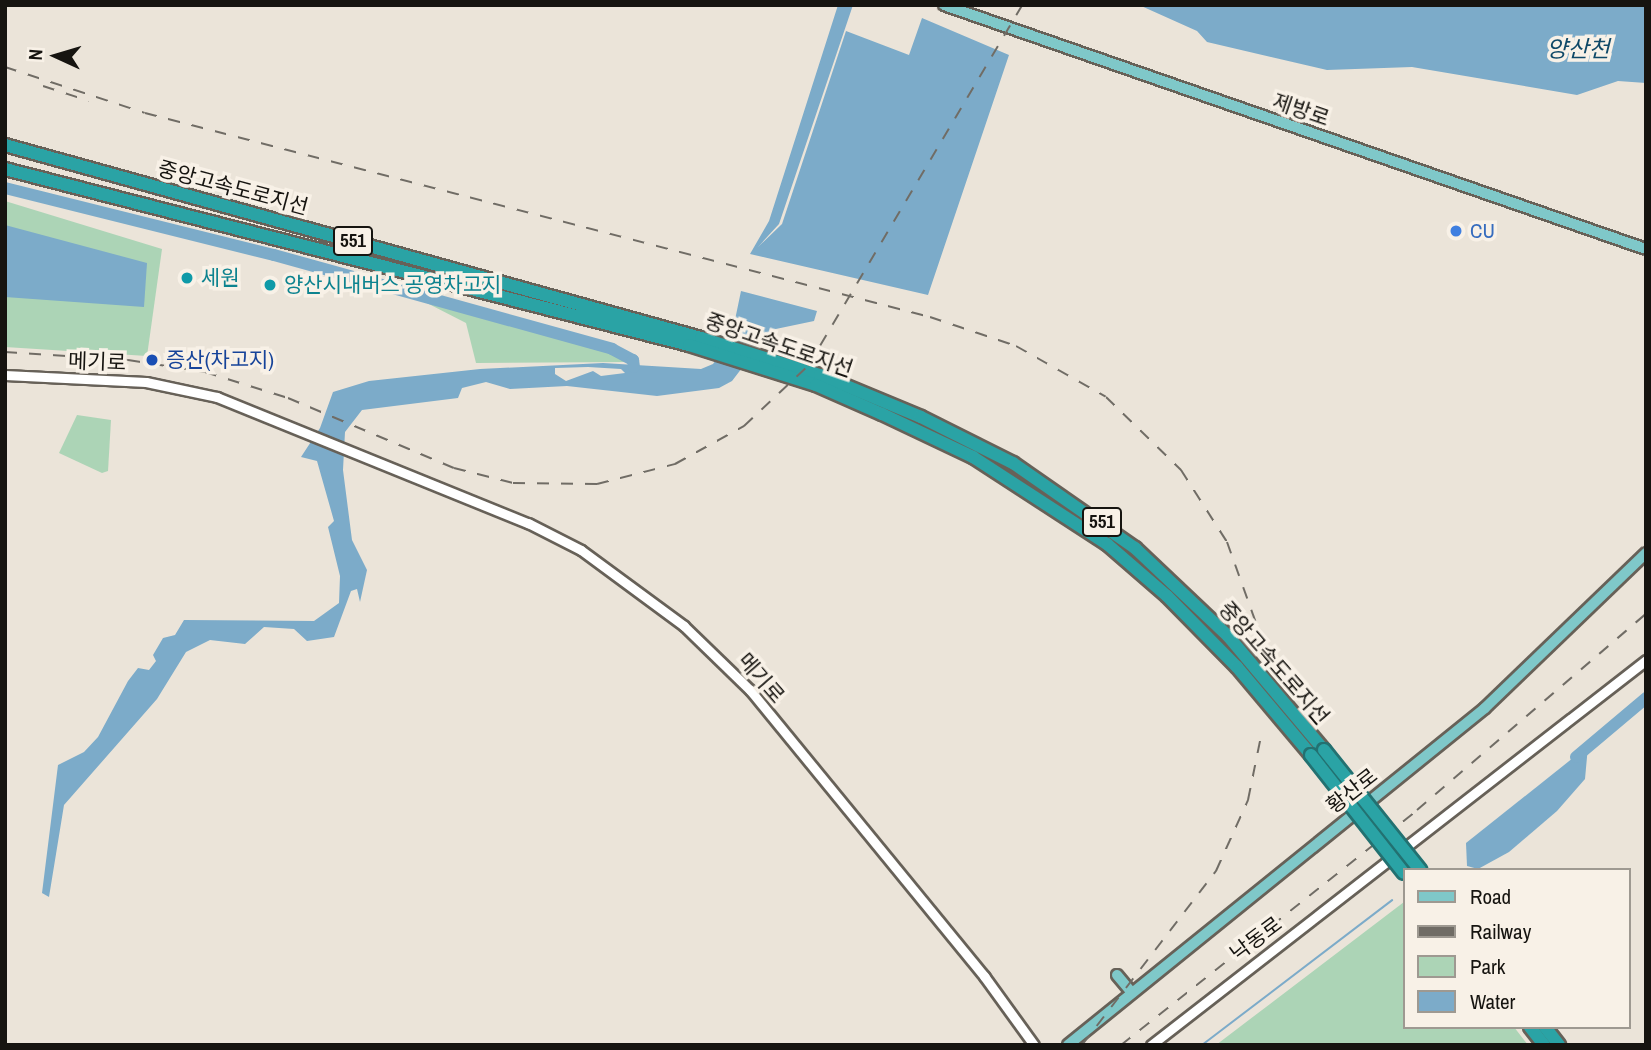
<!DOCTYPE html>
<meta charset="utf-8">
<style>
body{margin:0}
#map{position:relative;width:1651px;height:1050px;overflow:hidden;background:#ebe4d9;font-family:"Archivo Narrow","Noto Sans KR",sans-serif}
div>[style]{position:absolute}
.green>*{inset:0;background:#acd4b6}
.water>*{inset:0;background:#7cabc9}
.stream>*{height:2px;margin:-1px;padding:0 1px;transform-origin:1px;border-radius:1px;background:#7cabc9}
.river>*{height:12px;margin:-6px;padding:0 6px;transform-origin:6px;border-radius:6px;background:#7cabc9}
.roads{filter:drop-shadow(2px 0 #676158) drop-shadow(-2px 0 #676158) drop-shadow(0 2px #676158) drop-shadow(0 -2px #676158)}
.minor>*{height:9px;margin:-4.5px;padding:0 4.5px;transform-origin:4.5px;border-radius:4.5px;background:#fff}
.major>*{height:10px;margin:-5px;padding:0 5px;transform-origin:5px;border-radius:5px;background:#7fc8c9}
.highway>*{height:12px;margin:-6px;padding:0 6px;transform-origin:6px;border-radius:6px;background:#2aa3a5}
.rail>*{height:2px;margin-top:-1px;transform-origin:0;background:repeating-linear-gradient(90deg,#706c65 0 12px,transparent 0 24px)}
.bridges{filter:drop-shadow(2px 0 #237171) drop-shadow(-2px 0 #237171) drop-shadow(0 2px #237171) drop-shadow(0 -2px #237171)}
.highway-bridge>*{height:12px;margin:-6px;padding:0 6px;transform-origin:6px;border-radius:6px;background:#2aa3a5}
.dots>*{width:19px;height:19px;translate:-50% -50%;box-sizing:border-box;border:4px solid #f8f1e7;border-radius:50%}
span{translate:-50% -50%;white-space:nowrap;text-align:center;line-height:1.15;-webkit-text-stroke:7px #f8f1e7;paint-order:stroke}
.shield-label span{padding:2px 5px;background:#f8f1e7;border:2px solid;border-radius:5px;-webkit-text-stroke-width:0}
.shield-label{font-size:19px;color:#161410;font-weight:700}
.street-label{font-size:21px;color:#161410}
.shop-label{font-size:21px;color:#366cbe}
.left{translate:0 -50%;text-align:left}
.culture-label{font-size:21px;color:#0d838f}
.transit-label{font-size:21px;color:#164399}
.water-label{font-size:23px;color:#0f4968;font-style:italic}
.frame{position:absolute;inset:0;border:7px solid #161410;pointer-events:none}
.legend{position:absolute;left:1403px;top:868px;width:228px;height:161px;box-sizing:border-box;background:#f8f1e7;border:2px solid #9e9991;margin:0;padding:9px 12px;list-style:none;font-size:21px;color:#161410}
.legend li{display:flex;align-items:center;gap:14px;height:35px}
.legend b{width:35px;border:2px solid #9e9991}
.north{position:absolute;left:21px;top:21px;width:70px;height:70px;-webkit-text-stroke:5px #f8f1e7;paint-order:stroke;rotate:274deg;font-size:19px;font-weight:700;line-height:28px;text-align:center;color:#161410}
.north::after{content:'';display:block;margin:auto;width:24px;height:32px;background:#161410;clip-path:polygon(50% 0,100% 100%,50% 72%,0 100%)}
</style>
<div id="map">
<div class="green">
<div style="clip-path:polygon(5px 201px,162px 249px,147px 356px,5px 347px)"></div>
<div style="clip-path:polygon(423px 301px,612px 352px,626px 362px,476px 363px,466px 323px)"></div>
<div style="clip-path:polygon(77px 415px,111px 420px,108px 471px,102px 473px,59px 453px)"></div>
<div style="clip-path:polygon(1404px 902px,1404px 1027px,1514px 1027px,1528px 1045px,1216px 1045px)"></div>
</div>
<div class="water">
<div style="clip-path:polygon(838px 5px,853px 5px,779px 224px,758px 247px,782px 224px,846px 31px,909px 55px,922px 18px,1009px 55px,928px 295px,750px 254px,769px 221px)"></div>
<div style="clip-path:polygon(1139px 5px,1646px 5px,1646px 83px,1618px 81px,1577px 95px,1412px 67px,1327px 70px,1207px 42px,1197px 31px)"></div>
<div style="clip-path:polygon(5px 225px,147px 263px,144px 307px,5px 297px)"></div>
<div style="clip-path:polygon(evenodd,741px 291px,817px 311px,814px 321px,771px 330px,732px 381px,719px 388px,657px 396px,567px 386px,510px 389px,486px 382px,462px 388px,458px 398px,362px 410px,345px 432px,343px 470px,352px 540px,367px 570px,360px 602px,357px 589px,351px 591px,334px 637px,307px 641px,294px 629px,264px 627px,245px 644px,210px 640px,186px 652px,157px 699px,64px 805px,49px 897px,42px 893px,58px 765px,84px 752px,98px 737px,128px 681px,138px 668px,149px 670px,156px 661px,153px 655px,163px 638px,175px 635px,184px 620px,314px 621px,339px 603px,340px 576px,328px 527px,334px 521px,317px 461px,301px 457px,320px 428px,333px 392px,369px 381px,480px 369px,603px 363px,701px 369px,713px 364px,731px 339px,741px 291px,588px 367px,621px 369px,625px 373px,601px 376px,593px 371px,566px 381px,555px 374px,555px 368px,588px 367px)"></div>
<div style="clip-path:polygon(1588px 746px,1585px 779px,1557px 811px,1509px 852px,1478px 869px,1467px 866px,1466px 843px)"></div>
</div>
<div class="stream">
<div style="left:1202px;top:1045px;width:239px;rotate:-37.3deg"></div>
</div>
<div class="river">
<div style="left:5px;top:188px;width:277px;rotate:14deg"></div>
<div style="left:274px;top:255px;width:351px;rotate:15.5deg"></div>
<div style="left:612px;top:349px;width:24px;rotate:28deg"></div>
<div style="left:633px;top:360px;width:7px;rotate:82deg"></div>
<div style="left:1576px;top:757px;width:92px;rotate:-40.1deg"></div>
</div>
<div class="roads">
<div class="minor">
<div style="left:5px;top:375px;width:141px;rotate:2.8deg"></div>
<div style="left:146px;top:382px;width:73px;rotate:11.9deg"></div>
<div style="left:217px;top:397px;width:336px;rotate:22.1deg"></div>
<div style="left:528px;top:523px;width:59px;rotate:27deg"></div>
<div style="left:581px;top:550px;width:128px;rotate:36.4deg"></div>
<div style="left:684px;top:626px;width:92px;rotate:44.1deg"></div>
<div style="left:750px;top:690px;width:370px;rotate:50.7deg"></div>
<div style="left:984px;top:976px;width:85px;rotate:54.1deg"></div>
<div style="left:1151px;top:1045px;width:627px;rotate:-37.87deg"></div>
</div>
<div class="major">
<div style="left:944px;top:5px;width:743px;rotate:19.17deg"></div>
<div style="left:1117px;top:975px;width:23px;rotate:50deg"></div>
<div style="left:1068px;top:1045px;width:536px;rotate:-38.94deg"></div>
<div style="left:1485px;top:708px;width:223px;rotate:-43.9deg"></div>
</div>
<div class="highway">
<div style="left:5px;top:145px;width:722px;rotate:15.5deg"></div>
<div style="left:701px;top:338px;width:125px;rotate:17.3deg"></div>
<div style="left:820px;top:375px;width:109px;rotate:22.6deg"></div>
<div style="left:921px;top:417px;width:103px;rotate:26.6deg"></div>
<div style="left:1013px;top:463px;width:149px;rotate:34.9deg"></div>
<div style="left:1135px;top:548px;width:128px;rotate:43.4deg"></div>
<div style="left:1228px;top:636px;width:149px;rotate:49.9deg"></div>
<div style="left:5px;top:169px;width:706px;rotate:14.43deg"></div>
<div style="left:689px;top:345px;width:133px;rotate:17.5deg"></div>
<div style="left:816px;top:385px;width:72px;rotate:23.7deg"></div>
<div style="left:882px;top:414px;width:101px;rotate:25.3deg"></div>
<div style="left:973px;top:457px;width:160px;rotate:33deg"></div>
<div style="left:1107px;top:544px;width:79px;rotate:40.9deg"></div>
<div style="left:1167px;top:596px;width:100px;rotate:45.4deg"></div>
<div style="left:1237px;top:667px;width:115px;rotate:49.9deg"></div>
<div style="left:1530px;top:1027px;width:23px;rotate:52deg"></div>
<div style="left:1545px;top:1027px;width:23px;rotate:52deg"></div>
</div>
</div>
<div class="rail">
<div style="left:5px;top:67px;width:147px;rotate:18.2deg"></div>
<div style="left:145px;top:113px;width:811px;rotate:14.57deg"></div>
<div style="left:930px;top:317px;width:91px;rotate:18.6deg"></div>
<div style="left:1016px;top:346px;width:103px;rotate:29.5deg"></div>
<div style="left:1106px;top:397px;width:105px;rotate:44.2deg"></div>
<div style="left:1181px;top:470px;width:85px;rotate:57.4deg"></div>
<div style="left:1227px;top:542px;width:101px;rotate:70.3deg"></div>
<div style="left:43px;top:86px;width:48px;rotate:18.1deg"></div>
<div style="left:5px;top:352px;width:123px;rotate:3.7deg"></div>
<div style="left:128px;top:360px;width:78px;rotate:8.9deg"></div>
<div style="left:205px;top:372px;width:87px;rotate:17.4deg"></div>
<div style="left:288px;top:398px;width:180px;rotate:22.9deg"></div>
<div style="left:454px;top:468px;width:61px;rotate:14.3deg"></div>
<div style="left:513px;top:483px;width:84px;rotate:0.7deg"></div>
<div style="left:597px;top:484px;width:81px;rotate:-14.4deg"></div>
<div style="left:675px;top:464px;width:79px;rotate:-28.8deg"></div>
<div style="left:744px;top:426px;width:88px;rotate:-43.2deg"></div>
<div style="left:808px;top:366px;width:420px;rotate:-59.3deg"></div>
<div style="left:1082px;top:1045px;width:220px;rotate:-52.4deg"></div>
<div style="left:1216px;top:871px;width:78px;rotate:-65.7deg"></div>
<div style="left:1248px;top:800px;width:70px;rotate:-78.5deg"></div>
<div style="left:1121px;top:1045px;width:378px;rotate:-38.4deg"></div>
<div style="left:1417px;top:810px;width:301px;rotate:-40.6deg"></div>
</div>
<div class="bridges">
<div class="highway-bridge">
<div style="left:1324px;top:750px;width:154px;rotate:51.3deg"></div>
<div style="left:1311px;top:755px;width:150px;rotate:51.8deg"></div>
</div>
</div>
<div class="dots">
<div style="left:1456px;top:231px;background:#3f7fe0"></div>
<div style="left:187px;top:278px;background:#0f9aa8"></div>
<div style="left:270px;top:285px;background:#0f9aa8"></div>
<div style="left:152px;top:360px;background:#1a4fb4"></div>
</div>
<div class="shield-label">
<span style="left:353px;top:241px">551</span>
<span style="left:1102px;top:522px">551</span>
</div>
<div class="street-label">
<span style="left:1301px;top:110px;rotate:19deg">제방로</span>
<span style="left:233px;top:188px;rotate:15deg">중앙고속도로지선</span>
<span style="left:779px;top:345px;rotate:19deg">중앙고속도로지선</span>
<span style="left:97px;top:362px;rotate:2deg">메기로</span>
<span style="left:1274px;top:663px;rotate:49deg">중앙고속도로지선</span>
<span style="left:761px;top:678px;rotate:49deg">메기로</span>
<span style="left:1352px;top:791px;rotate:-38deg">황산로</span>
<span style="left:1256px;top:939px;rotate:-37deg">낙동로</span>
</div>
<div class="shop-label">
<span class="left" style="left:1470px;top:231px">CU</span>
</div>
<div class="culture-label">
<span class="left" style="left:201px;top:278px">세원</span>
<span class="left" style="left:284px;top:285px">양산시내버스 공영차고지</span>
</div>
<div class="transit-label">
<span class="left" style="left:166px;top:360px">증산(차고지)</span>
</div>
<div class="water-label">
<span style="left:1578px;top:49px">양산천</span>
</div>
<div class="frame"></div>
<ul class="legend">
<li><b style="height:9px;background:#7fc8c9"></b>Road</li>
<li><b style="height:9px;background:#706c65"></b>Railway</li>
<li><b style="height:19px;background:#acd4b6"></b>Park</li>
<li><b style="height:19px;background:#7cabc9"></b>Water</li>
</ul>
<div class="north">N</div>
</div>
